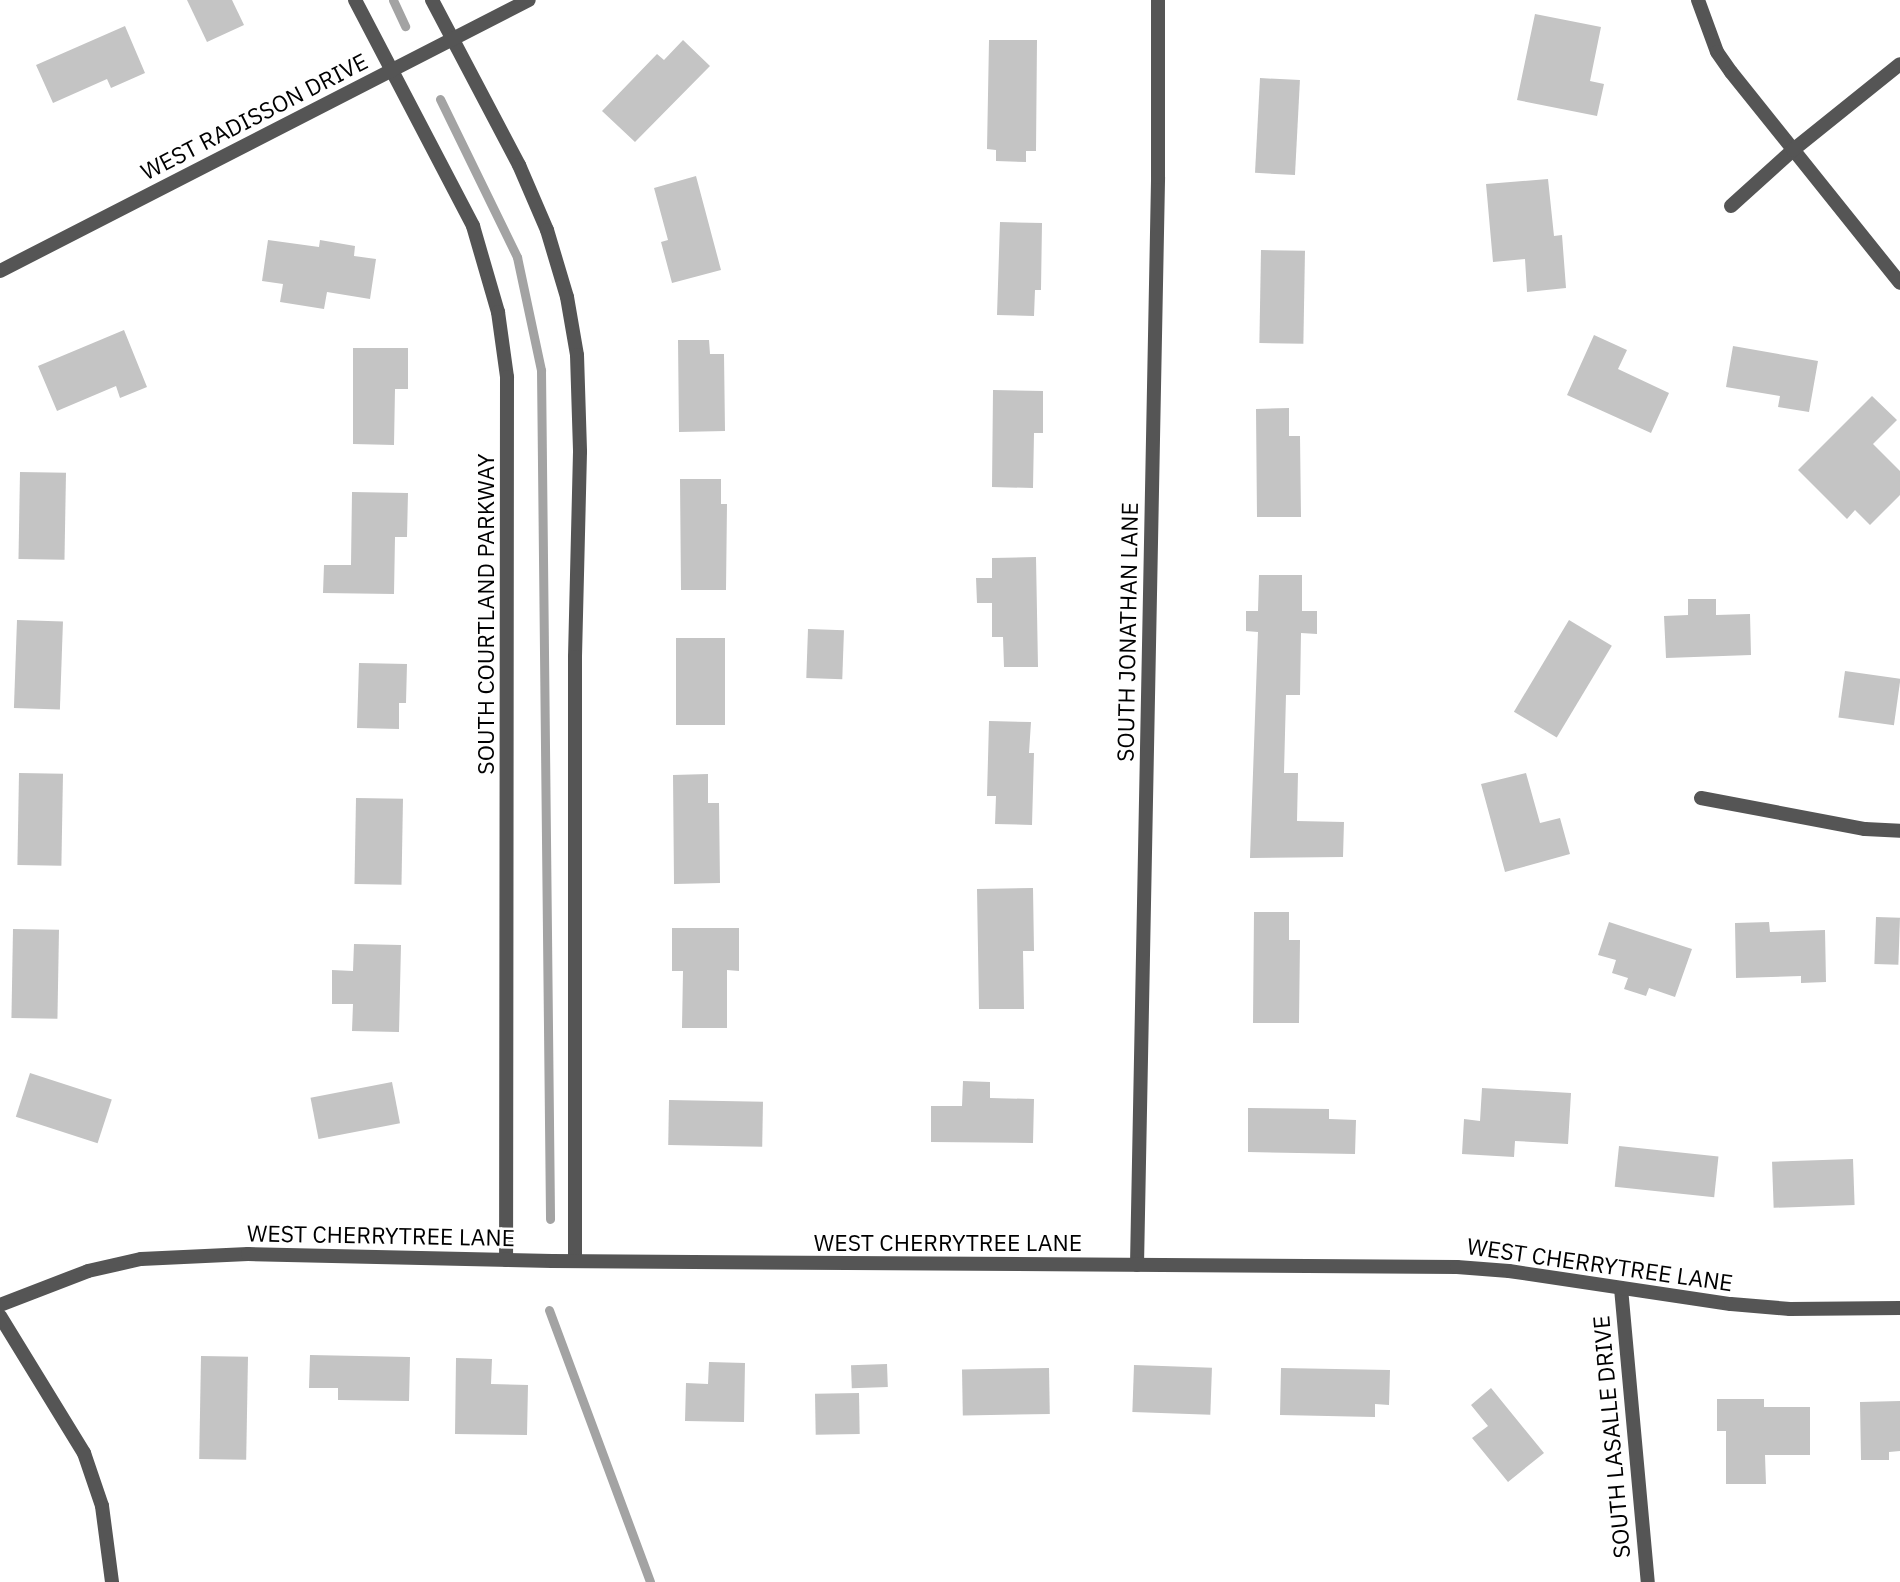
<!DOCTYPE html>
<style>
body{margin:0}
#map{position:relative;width:1900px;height:1582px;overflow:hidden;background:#fff;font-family:"IBM Plex Sans",sans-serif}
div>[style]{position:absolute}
.stream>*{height:9px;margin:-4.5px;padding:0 4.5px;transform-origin:4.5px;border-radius:4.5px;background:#a3a3a3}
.building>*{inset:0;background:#c4c4c4;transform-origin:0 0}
.street>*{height:14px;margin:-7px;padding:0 7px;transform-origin:7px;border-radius:7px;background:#555}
span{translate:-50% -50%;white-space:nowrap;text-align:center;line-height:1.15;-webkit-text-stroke:5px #fff;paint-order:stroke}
.street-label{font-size:23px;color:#000}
</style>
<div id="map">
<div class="stream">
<div style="left:393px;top:0;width:29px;rotate:65deg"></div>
<div style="left:440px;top:99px;width:176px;rotate:64deg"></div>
<div style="left:517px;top:257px;width:116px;rotate:78deg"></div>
<div style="left:541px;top:370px;width:849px;rotate:89.39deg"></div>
<div style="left:549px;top:1310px;width:290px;rotate:69.6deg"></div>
</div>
<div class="building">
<div style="clip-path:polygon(187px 0,232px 0,244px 25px,207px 42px)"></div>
<div style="clip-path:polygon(1535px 14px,1601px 27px,1590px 81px,1604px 84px,1597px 116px,1517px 100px)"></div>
<div style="clip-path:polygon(125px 26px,145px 73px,111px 88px,107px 79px,53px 103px,36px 65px)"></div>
<div style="clip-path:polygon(683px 40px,710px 66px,635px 142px,602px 111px,657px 54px,664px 60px)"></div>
<div style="clip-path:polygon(989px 40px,1037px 40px,1036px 151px,1026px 151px,1026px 162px,996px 161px,996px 150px,987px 149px)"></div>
<div style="left:1260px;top:78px;width:40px;height:95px;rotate:3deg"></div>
<div style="clip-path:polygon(696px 176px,721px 270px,672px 283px,661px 242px,668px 240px,654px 188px)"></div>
<div style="clip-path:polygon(1548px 179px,1554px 236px,1562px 235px,1566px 288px,1527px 292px,1525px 259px,1493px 262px,1486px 184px)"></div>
<div style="clip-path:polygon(1000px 222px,1042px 223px,1041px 290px,1035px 290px,1034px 316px,997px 315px)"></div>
<div style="clip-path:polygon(268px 240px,319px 247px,320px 240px,355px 246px,354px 256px,376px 259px,370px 299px,327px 292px,324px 309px,280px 302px,283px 284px,262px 281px)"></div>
<div style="left:1261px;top:250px;width:44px;height:93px;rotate:1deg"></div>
<div style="clip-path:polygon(124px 330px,147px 387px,120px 398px,116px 386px,57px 411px,38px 366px)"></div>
<div style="clip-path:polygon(1594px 335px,1627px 350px,1618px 369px,1669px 393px,1651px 433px,1567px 395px)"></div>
<div style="clip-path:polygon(678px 340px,709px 340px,710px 354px,724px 354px,725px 431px,679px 432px)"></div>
<div style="clip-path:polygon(1733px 346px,1818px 361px,1809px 412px,1778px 407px,1780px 396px,1726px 387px)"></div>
<div style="clip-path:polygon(353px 348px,408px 348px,408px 389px,395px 389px,394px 445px,353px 444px)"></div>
<div style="clip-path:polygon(993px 390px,1043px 391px,1043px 433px,1034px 433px,1033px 488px,992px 487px)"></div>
<div style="clip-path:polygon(1872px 396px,1897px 420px,1873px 444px,1900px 471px,1900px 495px,1870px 525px,1855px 510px,1847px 519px,1798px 470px)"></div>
<div style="clip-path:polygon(1289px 408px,1289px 436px,1300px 436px,1301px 517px,1257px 517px,1256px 409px)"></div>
<div style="left:20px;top:472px;width:46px;height:87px;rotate:1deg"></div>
<div style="clip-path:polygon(680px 479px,721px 479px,721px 504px,727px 504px,726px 590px,681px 590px)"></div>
<div style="clip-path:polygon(352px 492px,408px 493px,407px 537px,395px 537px,394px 594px,323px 593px,324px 565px,351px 565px)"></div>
<div style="clip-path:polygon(1036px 557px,1038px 667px,1004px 667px,1003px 637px,992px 637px,992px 603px,977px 603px,976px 578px,992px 578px,992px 558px)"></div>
<div style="clip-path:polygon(1259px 575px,1302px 575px,1302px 611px,1317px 611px,1317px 634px,1301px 633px,1300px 695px,1286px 695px,1284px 773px,1298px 773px,1297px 821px,1344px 822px,1343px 857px,1250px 858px,1258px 632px,1246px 631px,1246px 611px,1258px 611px)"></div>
<div style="clip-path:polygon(1688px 599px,1716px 599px,1716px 615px,1750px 614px,1751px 655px,1666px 658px,1664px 616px,1688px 615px)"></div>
<div style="left:17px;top:620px;width:46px;height:88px;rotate:2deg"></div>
<div style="left:1569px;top:620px;width:50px;height:107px;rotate:31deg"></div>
<div style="left:808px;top:629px;width:36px;height:49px;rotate:2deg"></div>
<div style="left:676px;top:638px;width:49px;height:87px"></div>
<div style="clip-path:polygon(359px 663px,407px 664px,406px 703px,399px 703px,399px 729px,357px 728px)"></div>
<div style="left:1845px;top:671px;width:56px;height:47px;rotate:8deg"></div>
<div style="clip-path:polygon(989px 721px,1031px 722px,1029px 753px,1034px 753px,1032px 825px,995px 824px,996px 796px,987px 796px)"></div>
<div style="left:19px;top:773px;width:44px;height:92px;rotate:1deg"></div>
<div style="clip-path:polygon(1526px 773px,1540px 823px,1560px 818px,1570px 854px,1505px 872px,1481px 784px)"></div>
<div style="clip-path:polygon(708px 774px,708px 803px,719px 803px,720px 883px,674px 884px,673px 775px)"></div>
<div style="left:356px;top:798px;width:47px;height:86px;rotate:1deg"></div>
<div style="clip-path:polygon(1033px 888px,1034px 951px,1023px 951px,1024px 1009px,979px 1009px,977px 889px)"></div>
<div style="clip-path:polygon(1254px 912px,1289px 912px,1289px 940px,1300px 940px,1299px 1023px,1253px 1023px)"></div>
<div style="left:1876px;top:917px;width:24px;height:47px;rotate:2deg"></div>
<div style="clip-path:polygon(1609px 922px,1692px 949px,1675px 997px,1649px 988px,1646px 996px,1624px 989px,1628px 978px,1612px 973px,1616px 960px,1598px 955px)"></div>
<div style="clip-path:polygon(1769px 922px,1770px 932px,1825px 930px,1826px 982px,1801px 983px,1801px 976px,1736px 978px,1735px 923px)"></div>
<div style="clip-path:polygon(672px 928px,739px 928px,739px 971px,727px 970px,727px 1028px,682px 1028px,683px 971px,672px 971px)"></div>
<div style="left:13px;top:929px;width:46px;height:89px;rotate:1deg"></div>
<div style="clip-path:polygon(354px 944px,401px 945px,399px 1032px,352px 1031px,353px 1004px,332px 1004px,332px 970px,353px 971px)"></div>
<div style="left:30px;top:1073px;width:86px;height:46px;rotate:18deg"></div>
<div style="clip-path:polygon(963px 1081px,990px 1082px,990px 1098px,1034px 1099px,1033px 1143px,931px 1142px,931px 1106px,962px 1106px)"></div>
<div style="left:392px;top:1082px;width:42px;height:83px;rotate:79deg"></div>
<div style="clip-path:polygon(1482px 1088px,1571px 1093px,1568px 1144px,1515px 1141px,1514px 1157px,1462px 1154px,1464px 1119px,1480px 1121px)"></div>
<div style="left:669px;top:1100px;width:94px;height:45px;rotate:1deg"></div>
<div style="clip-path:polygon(1248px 1108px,1329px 1109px,1329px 1119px,1356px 1120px,1355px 1154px,1248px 1152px)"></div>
<div style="left:1619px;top:1146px;width:100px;height:41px;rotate:6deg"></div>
<div style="left:1853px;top:1159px;width:46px;height:81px;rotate:88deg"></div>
<div style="clip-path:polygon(310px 1355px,410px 1357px,409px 1401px,338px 1400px,338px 1388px,309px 1388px)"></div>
<div style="left:201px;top:1356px;width:47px;height:103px;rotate:1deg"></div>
<div style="clip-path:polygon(456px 1358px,492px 1359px,491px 1384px,528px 1385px,527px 1435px,455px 1434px)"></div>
<div style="clip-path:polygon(709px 1362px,745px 1363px,744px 1422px,685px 1421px,686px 1383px,708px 1384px)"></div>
<div style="left:887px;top:1364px;width:23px;height:36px;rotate:88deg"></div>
<div style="left:1134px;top:1365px;width:78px;height:47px;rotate:2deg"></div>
<div style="left:1049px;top:1368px;width:46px;height:87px;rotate:89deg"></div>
<div style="clip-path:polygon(1281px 1368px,1390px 1370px,1389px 1405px,1375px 1404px,1375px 1417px,1280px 1415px)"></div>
<div style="clip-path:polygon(1491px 1388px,1544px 1453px,1508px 1482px,1472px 1438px,1488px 1426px,1471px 1405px)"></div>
<div style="left:859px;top:1393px;width:41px;height:44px;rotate:89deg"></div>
<div style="clip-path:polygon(1717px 1399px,1764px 1399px,1764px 1407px,1810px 1407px,1810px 1455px,1765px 1455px,1766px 1484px,1726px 1484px,1726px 1431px,1717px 1431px)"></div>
<div style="clip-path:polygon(1900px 1401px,1900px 1451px,1889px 1452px,1889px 1460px,1861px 1460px,1860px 1402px)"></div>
</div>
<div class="street">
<div style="left:355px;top:0;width:255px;rotate:62.4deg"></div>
<div style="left:473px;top:226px;width:90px;rotate:73.8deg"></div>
<div style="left:498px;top:312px;width:66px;rotate:82.1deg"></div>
<div style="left:507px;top:377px;width:883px;rotate:90.06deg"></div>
<div style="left:432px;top:0;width:187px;rotate:62.2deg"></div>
<div style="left:519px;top:165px;width:71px;rotate:66.7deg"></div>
<div style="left:547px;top:230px;width:70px;rotate:73.4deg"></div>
<div style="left:567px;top:297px;width:59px;rotate:80.2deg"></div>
<div style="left:577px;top:355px;width:97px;rotate:88.2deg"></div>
<div style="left:580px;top:452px;width:205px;rotate:91.4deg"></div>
<div style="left:575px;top:657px;width:604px;rotate:90deg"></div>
<div style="left:1698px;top:0;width:55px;rotate:69.9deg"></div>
<div style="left:1717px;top:52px;width:24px;rotate:55deg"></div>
<div style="left:1731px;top:72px;width:270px;rotate:51.3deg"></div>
<div style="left:1731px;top:206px;width:84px;rotate:-42.1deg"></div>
<div style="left:1793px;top:150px;width:137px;rotate:-38.8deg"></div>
<div style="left:0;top:271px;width:594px;rotate:-27.13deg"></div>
<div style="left:1701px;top:798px;width:167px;rotate:10.7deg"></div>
<div style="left:1865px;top:829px;width:35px;rotate:3deg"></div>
<div style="left:1137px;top:1265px;width:1088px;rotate:-88.89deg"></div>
<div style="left:1158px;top:177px;width:177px;rotate:-90deg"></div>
<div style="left:1621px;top:1288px;width:295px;rotate:84.8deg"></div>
<div style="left:0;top:1305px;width:94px;rotate:-21.1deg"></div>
<div style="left:88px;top:1271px;width:54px;rotate:-12.8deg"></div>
<div style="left:141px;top:1259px;width:107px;rotate:-2.7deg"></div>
<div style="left:248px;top:1254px;width:304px;rotate:1.3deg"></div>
<div style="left:552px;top:1261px;width:905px;rotate:0.38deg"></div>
<div style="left:1457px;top:1267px;width:52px;rotate:4.4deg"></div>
<div style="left:1509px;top:1271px;width:224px;rotate:8.5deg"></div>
<div style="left:1731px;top:1304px;width:59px;rotate:4.8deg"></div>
<div style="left:1790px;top:1309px;width:110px;rotate:-0.5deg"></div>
<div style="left:0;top:1316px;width:161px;rotate:58.5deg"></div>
<div style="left:84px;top:1453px;width:56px;rotate:71.2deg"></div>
<div style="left:102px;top:1506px;width:77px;rotate:82.5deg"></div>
</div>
<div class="street-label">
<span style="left:254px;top:116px;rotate:-27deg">WEST RADISSON DRIVE</span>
<span style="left:485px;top:614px;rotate:-90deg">SOUTH COURTLAND PARKWAY</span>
<span style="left:1127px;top:632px;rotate:-89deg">SOUTH JONATHAN LANE</span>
<span style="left:381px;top:1235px;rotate:1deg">WEST CHERRYTREE LANE</span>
<span style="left:948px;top:1242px">WEST CHERRYTREE LANE</span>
<span style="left:1600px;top:1264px;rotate:8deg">WEST CHERRYTREE LANE</span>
<span style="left:1611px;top:1437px;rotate:-95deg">SOUTH LASALLE DRIVE</span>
</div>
</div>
